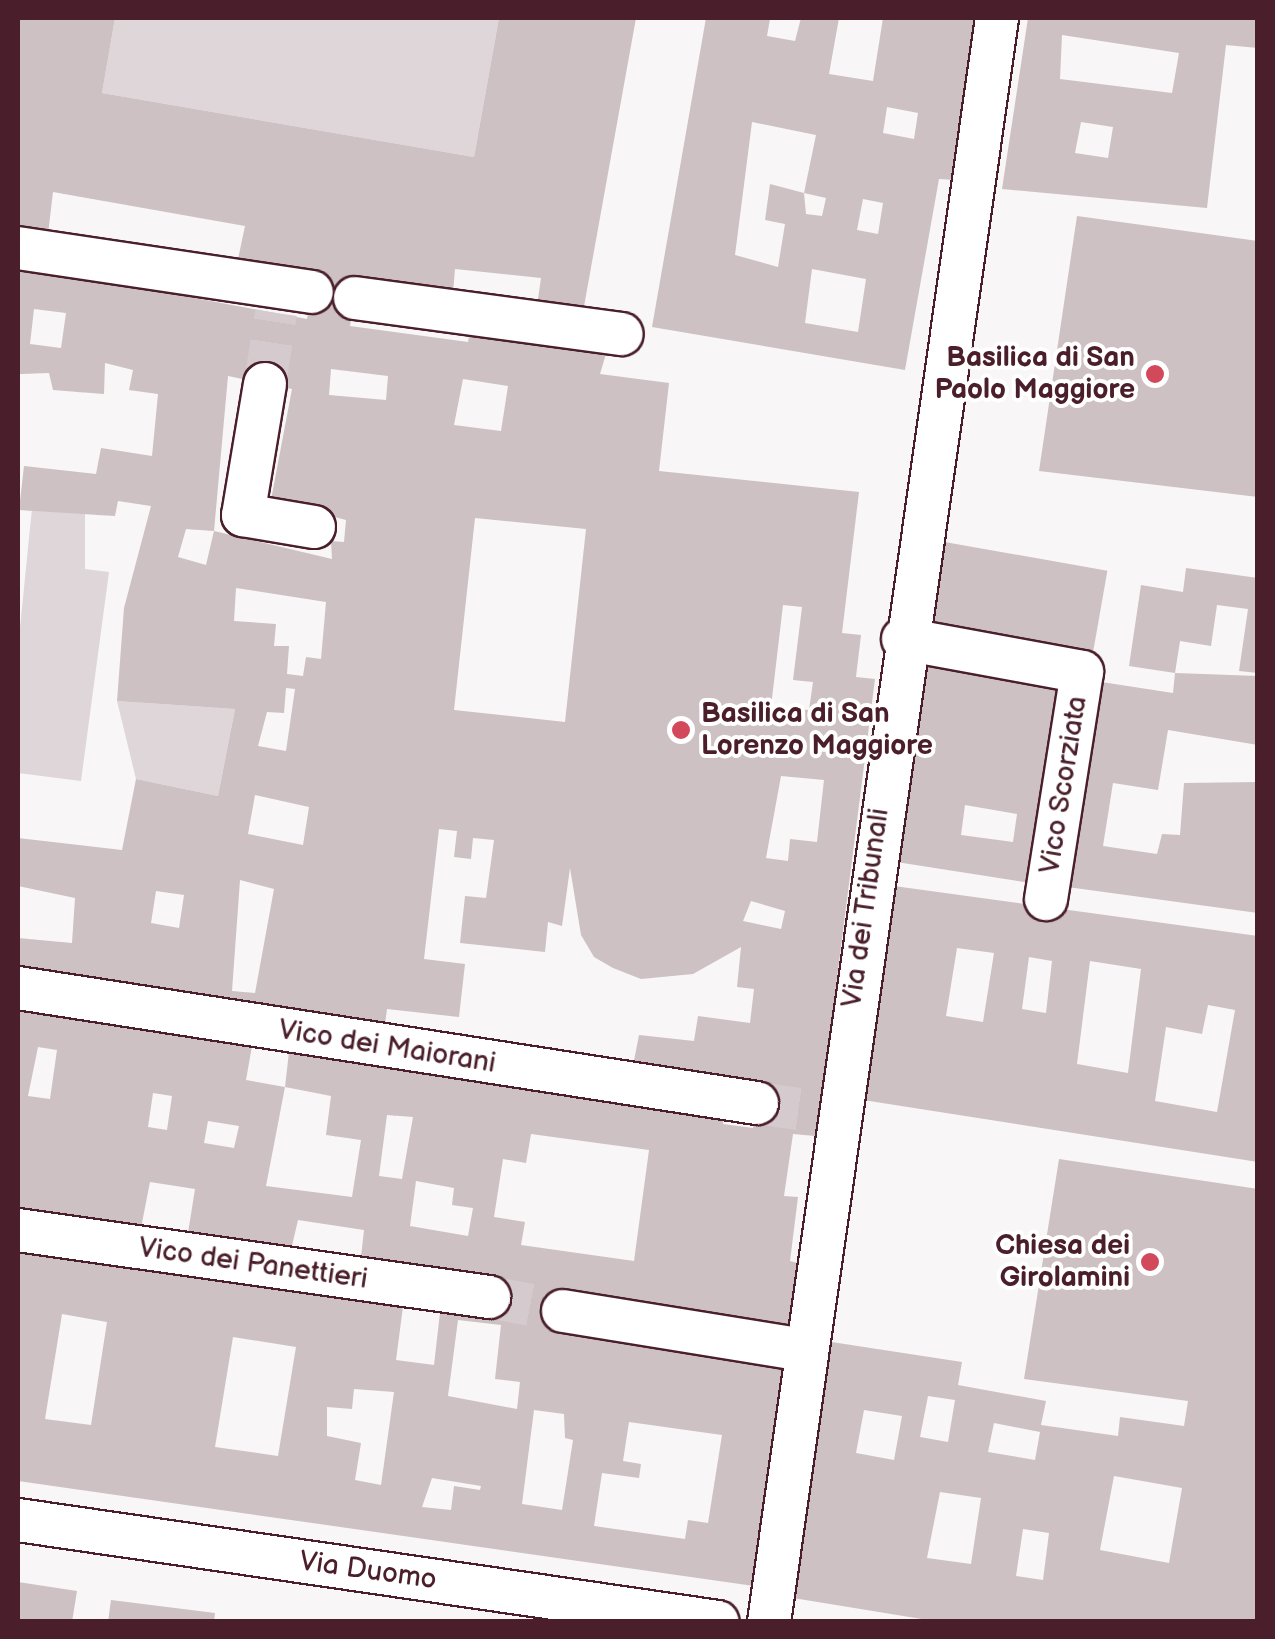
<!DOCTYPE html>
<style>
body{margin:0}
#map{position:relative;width:1275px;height:1639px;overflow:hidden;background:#f8f6f7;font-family:"Balsamiq Sans",sans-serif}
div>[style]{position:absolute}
.green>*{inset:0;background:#ded6d9}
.building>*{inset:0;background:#cdc1c4;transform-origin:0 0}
.minor-tunnel>*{height:42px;margin-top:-21px;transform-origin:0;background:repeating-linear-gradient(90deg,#d5cbce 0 42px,transparent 0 63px)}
.roads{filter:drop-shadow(2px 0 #4a1f2b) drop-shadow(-2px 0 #4a1f2b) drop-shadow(0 2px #4a1f2b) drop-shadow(0 -2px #4a1f2b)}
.minor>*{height:42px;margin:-21px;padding:0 21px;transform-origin:21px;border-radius:21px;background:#fff}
.dots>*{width:28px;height:28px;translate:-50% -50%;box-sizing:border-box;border:5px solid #fff;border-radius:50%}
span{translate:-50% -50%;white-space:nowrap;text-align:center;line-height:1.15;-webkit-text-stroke:8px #fff;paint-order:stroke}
.poi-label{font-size:28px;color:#4a1f2b;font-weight:700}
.right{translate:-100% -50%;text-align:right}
.left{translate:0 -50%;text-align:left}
.street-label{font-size:28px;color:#4a1f2b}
.frame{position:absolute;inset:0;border:20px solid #4a1f2b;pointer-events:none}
</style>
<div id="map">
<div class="green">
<div style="clip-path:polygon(115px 18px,499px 18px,474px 157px,102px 93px)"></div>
<div style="clip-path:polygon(32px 508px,85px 511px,85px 569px,109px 572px,81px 781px,18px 773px,18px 648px)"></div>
<div style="clip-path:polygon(117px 701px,235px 709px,218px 796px,136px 779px)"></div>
</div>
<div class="building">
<div style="clip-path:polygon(evenodd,18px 18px,115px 18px,102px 93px,474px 157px,499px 18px,636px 18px,583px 312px,537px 306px,541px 278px,455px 269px,453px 293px,355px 298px,350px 326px,468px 342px,471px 326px,608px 347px,600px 374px,669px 383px,659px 471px,859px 492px,842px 633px,861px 635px,856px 677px,875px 679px,820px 1112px,815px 1136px,793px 1134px,784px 1196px,798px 1197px,790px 1261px,802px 1264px,792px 1336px,564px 1304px,559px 1333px,790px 1359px,754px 1586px,18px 1481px,18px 1248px,404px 1299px,396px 1360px,434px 1365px,441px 1304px,401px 1276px,404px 1263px,361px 1257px,364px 1230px,298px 1220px,291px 1250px,187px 1239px,195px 1189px,150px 1182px,140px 1233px,18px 1216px,18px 1001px,117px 1010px,114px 1025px,252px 1046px,246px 1080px,285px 1087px,266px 1186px,352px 1197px,361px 1140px,326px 1135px,331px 1096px,285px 1087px,290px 1043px,726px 1105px,723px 1124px,753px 1128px,757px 1103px,632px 1071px,639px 1035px,694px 1041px,698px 1016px,750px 1023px,754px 989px,737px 987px,741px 947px,693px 974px,641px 979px,613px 968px,594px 957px,581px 935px,570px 868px,562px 926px,548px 922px,545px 952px,460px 943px,465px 896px,486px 898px,494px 840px,473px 838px,471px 859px,454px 857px,457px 831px,439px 829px,424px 959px,465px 964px,459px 1017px,387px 1009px,384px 1032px,18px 973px,18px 938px,72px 943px,75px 898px,18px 886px,18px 838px,122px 850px,136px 779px,218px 796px,235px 709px,117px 701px,124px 608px,151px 506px,118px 501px,115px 516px,19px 510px,24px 466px,96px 474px,101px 448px,152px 456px,158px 394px,129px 390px,133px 370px,105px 363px,104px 394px,53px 390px,49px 373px,18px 374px,18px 265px,307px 319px,315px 276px,237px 264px,245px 226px,53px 192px,48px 234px,18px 229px,18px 18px,34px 309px,66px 313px,61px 348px,30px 344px,34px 309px,18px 18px,331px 369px,388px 376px,386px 400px,329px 395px,331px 369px,18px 18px,228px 376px,292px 389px,271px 500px,346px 520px,344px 542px,331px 541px,332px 559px,214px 531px,206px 565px,178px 557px,186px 529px,214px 531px,228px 376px,18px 18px,463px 379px,508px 386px,501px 431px,454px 425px,463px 379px,18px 18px,475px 518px,586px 529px,565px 722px,454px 710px,475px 518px,18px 18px,236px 588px,326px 602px,321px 659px,306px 657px,303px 676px,287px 674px,289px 646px,274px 646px,276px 624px,234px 621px,236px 588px,18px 18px,783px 605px,802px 607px,793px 680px,813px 682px,809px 710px,771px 707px,783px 605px,18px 18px,286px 688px,295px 689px,286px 751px,258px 746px,267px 712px,284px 713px,286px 688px,18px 18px,781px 776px,824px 780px,817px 842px,790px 839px,788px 861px,766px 858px,781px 776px,18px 18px,255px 795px,309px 807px,303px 845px,248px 834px,255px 795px,18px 18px,240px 880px,274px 889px,255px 993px,232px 991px,240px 880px,18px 18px,156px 891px,184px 895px,179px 928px,151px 923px,156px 891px,18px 18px,751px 901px,785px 911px,781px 929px,743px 921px,751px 901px,18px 18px,38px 1047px,57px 1050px,50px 1099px,28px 1096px,38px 1047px,18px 18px,153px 1093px,172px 1096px,167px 1130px,148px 1127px,153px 1093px,18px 18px,387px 1115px,413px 1117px,402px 1179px,379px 1176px,387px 1115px,18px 18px,208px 1121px,239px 1126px,234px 1148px,204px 1143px,208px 1121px,18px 18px,531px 1134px,649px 1150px,634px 1261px,521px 1245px,525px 1222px,494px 1217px,503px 1159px,526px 1163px,531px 1134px,18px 18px,416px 1181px,454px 1188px,452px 1205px,473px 1208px,468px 1236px,410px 1226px,416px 1181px,18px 18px,62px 1314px,107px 1322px,91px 1425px,45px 1419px,62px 1314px,18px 18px,458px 1320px,501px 1325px,495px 1379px,520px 1382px,517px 1409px,448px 1396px,458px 1320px,18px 18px,233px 1337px,296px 1347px,278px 1456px,215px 1447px,233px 1337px,18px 18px,354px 1389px,394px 1392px,381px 1485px,355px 1480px,361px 1443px,327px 1436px,327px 1407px,352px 1409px,354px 1389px,18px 18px,534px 1410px,564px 1414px,565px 1438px,573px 1440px,562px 1510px,522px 1504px,534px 1410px,18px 18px,629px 1422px,722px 1435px,708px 1523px,688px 1520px,685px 1539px,594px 1526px,602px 1473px,639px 1478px,641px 1464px,623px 1461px,629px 1422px,18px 18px,432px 1478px,481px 1486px,480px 1490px,454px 1486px,451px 1510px,422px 1507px,432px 1478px)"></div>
<div style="clip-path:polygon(evenodd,706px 18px,770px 19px,767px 36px,795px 41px,801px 18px,839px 18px,829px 74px,873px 81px,883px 18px,978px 18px,955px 180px,939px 179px,905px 370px,652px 327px,706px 18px,887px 107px,918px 113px,914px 139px,883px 133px,887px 107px,706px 18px,752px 122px,816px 135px,804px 193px,770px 184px,765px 220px,785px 224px,778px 267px,735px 255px,752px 122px,706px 18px,804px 193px,826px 198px,822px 216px,806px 214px,804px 193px,706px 18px,863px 199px,883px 203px,878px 234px,857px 230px,863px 199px,706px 18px,812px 269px,866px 279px,858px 332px,805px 323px,812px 269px)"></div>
<div style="clip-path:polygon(evenodd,1028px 18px,1258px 18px,1258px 48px,1226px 45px,1207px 208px,1002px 189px,1028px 18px,1062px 35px,1179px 53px,1172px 93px,1060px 79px,1062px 35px,1028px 18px,1081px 122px,1113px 127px,1108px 158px,1075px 153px,1081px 122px)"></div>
<div style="clip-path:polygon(1077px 216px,1258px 241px,1258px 497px,1039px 471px)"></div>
<div style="left:939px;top:541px;width:171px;height:94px;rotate:10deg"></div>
<div style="clip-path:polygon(1186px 568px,1258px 578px,1258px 673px,1239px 671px,1248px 609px,1217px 605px,1211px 646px,1180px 641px,1175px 673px,1129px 666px,1141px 585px,1183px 592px)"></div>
<div style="clip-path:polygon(evenodd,924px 657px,1070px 679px,1037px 884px,890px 861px,924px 657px,965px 805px,1017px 814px,1013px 842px,961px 835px,965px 805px)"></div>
<div style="clip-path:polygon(1175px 673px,1258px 676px,1258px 745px,1168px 730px,1158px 790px,1113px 783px,1103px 846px,1157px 854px,1162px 834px,1180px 835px,1184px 783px,1258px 782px,1258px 913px,1060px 886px,1095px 681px,1173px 693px)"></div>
<div style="clip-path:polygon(evenodd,894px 886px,1258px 936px,1258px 1162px,863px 1100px,894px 886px,957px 948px,994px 953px,983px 1022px,946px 1016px,957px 948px,894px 886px,1029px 957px,1052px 961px,1046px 1013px,1022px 1009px,1029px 957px,894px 886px,1090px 961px,1141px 969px,1128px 1073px,1077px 1064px,1090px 961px,894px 886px,1208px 1005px,1235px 1010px,1217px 1112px,1155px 1101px,1166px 1027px,1202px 1034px,1208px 1005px)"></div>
<div style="clip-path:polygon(evenodd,1059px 1159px,1258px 1189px,1258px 1622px,940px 1622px,787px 1597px,825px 1341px,962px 1362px,958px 1385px,1046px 1401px,1041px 1425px,1118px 1436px,1120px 1417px,1184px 1426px,1188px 1401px,1024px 1379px,1059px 1159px,928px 1396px,955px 1400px,948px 1442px,920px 1437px,928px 1396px,1059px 1159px,864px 1410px,902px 1416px,894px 1460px,856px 1453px,864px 1410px,1059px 1159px,994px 1423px,1040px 1432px,1035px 1460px,988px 1452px,994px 1423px,1059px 1159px,1114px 1476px,1182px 1488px,1169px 1563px,1100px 1550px,1114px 1476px,1059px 1159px,940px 1492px,981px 1498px,971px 1564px,927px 1558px,940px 1492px,1059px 1159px,1023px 1529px,1049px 1533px,1043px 1580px,1016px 1576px,1023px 1529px)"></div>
<div style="clip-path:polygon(18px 1582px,77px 1591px,72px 1622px,18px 1622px)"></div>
<div style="clip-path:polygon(111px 1600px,215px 1613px,214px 1622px,108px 1622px)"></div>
</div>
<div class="minor-tunnel">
<div style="left:265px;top:384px;width:72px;rotate:-81.2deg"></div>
<div style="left:757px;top:1103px;width:64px;rotate:8.1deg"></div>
<div style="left:489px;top:1297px;width:75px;rotate:10.7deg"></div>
</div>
<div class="roads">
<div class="minor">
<div style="left:18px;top:248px;width:297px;rotate:8.5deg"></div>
<div style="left:355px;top:298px;width:269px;rotate:7.7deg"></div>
<div style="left:265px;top:384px;width:133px;rotate:99.5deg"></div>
<div style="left:243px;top:515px;width:72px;rotate:9.6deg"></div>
<div style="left:903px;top:639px;width:182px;rotate:10.4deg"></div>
<div style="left:1082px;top:672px;width:230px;rotate:99deg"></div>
<div style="left:18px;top:988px;width:748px;rotate:8.85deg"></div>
<div style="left:18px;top:1230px;width:476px;rotate:8.1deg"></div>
<div style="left:563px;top:1311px;width:245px;rotate:9.2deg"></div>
<div style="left:18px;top:1520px;width:707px;rotate:8.29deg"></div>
<div style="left:769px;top:1622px;width:1620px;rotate:-81.91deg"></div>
</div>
</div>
<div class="dots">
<div style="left:1155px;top:374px;background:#d1495b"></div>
<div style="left:681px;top:730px;background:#d1495b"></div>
<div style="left:1150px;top:1262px;background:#d1495b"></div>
</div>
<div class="poi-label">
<span class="right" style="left:1135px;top:374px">Basilica di San<br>Paolo Maggiore</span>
<span class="left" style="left:701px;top:730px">Basilica di San<br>Lorenzo Maggiore</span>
<span class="right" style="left:1130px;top:1262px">Chiesa dei<br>Girolamini</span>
</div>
<div class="street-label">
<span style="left:1064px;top:785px;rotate:-81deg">Vico Scorziata</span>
<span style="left:866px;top:908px;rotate:-82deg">Via dei Tribunali</span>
<span style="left:387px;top:1047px;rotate:9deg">Vico dei Maiorani</span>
<span style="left:253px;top:1264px;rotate:8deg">Vico dei Panettieri</span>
<span style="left:368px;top:1571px;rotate:8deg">Via Duomo</span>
</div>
<div class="frame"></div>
</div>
